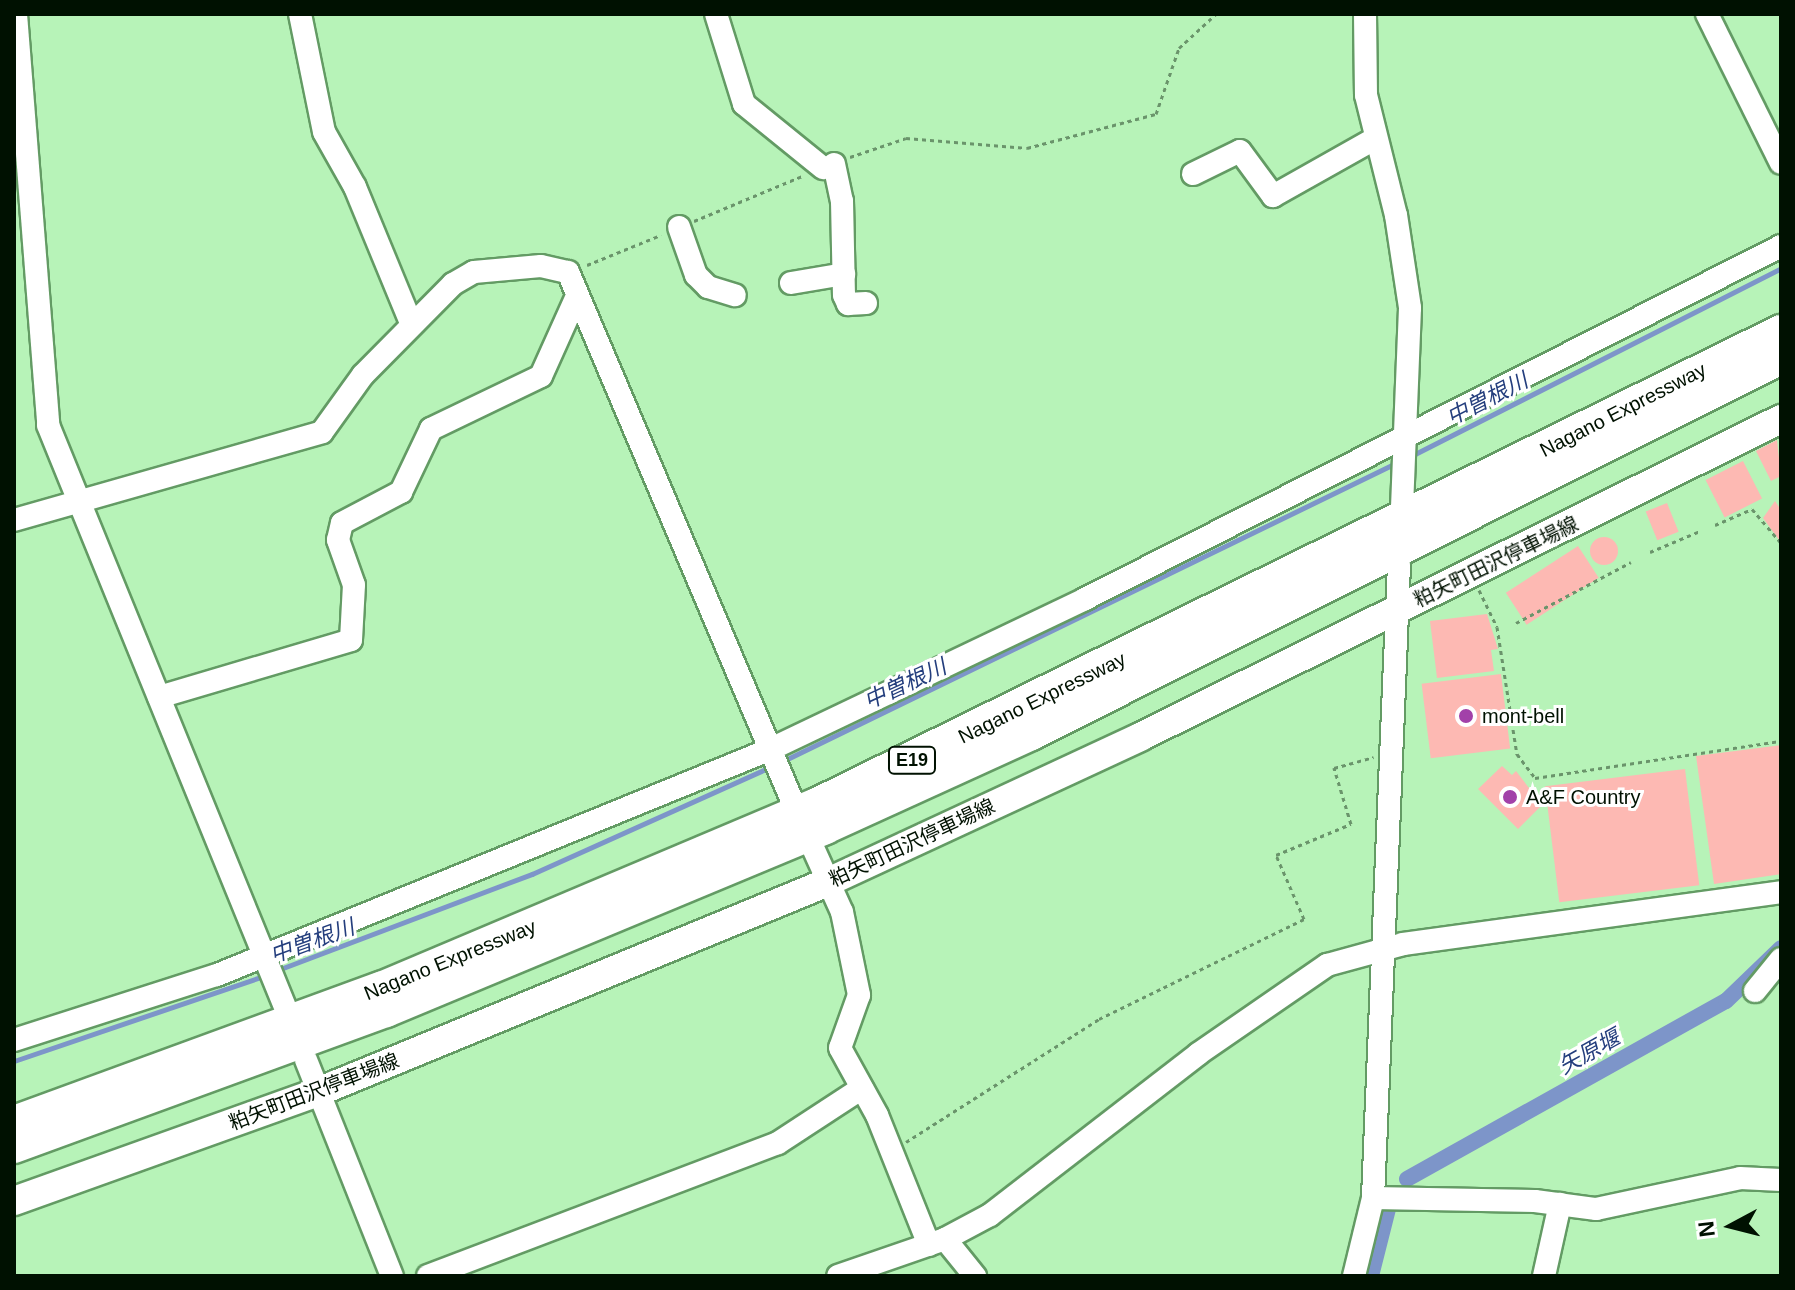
<!DOCTYPE html>
<meta charset="utf-8">
<style>
body{margin:0}
#map{position:relative;width:1795px;height:1290px;overflow:hidden;background:#b7f3b8;font-family:Helvetica,"Noto Sans JP",sans-serif}
div>[style]{position:absolute}
.stream>*{height:5px;margin:-2.5px;padding:0 2.5px;transform-origin:2.5px;border-radius:2.5px;background:#7d95c9}
.canal>*{height:16px;margin:-8px;padding:0 8px;transform-origin:8px;border-radius:8px;background:#7d95c9}
.building>*{inset:0;background:#fdb9b3;transform-origin:0 0}
.round{border-radius:50%}
.path>*{height:3px;margin-top:-1.5px;transform-origin:0;background:repeating-linear-gradient(90deg,#6a946b 0 4px,transparent 0 8px)}
.roads{filter:drop-shadow(2px 0 #639b64) drop-shadow(-2px 0 #639b64) drop-shadow(0 2px #639b64) drop-shadow(0 -2px #639b64)}
.minor>*{height:22px;margin:-11px;padding:0 11px;transform-origin:11px;border-radius:11px;background:#fff}
.major>*{height:28px;margin:-14px;padding:0 14px;transform-origin:14px;border-radius:14px;background:#fff}
.highway>*{height:32px;margin:-16px;padding:0 16px;transform-origin:16px;border-radius:16px;background:#fff}
.dots>*{width:22px;height:22px;translate:-50% -50%;box-sizing:border-box;border:4px solid #fff;border-radius:50%}
span{translate:-50% -50%;white-space:nowrap;text-align:center;line-height:1.15;-webkit-text-stroke:6px #fff;paint-order:stroke}
.shield-label span{padding:2px 6px;background:#fff;border:2px solid;border-radius:6px;-webkit-text-stroke-width:0}
.shield-label{font-size:18px;color:#001101;font-weight:700}
.street-label{font-size:20px;color:#001101}
.poi-label{font-size:20px;color:#001101}
.left{translate:0 -50%;text-align:left}
.water-label{font-size:22px;color:#243e7d;font-style:italic}
.frame{position:absolute;inset:0;border:16px solid #001101;pointer-events:none}
.north{position:absolute;left:1691px;top:1186px;width:80px;height:80px;-webkit-text-stroke:6px #fff;paint-order:stroke;rotate:263deg;font-size:22px;font-weight:700;line-height:32px;text-align:center;color:#001101}
.north::after{content:'';display:block;margin:auto;width:28px;height:36px;background:#001101;clip-path:polygon(50% 0,100% 100%,50% 72%,0 100%)}
</style>
<div id="map">
<div class="stream">
<div style="left:1411px;top:456px;width:415px;rotate:-26.9deg"></div>
<div style="left:781px;top:762px;width:686px;rotate:-25.93deg"></div>
<div style="left:275px;top:971px;width:275px;rotate:-20.7deg"></div>
<div style="left:532px;top:874px;width:263px;rotate:-24.2deg"></div>
<div style="left:14px;top:1061px;width:266px;rotate:-18.8deg"></div>
</div>
<div class="canal">
<div style="left:1407px;top:1179px;width:365px;rotate:-29.2deg"></div>
<div style="left:1726px;top:1001px;width:76px;rotate:-43.9deg"></div>
<div style="left:1371px;top:1276px;width:73px;rotate:-75.8deg"></div>
</div>
<div class="building">
<div style="clip-path:polygon(1777px 440px,1781px 476px,1771px 481px,1756px 451px)"></div>
<div style="left:1743px;top:461px;width:42px;height:42px;rotate:63deg"></div>
<div style="clip-path:polygon(1775px 501px,1781px 510px,1781px 543px,1763px 518px)"></div>
<div style="left:1667px;top:503px;width:31px;height:23px;rotate:68deg"></div>
<div class="round" style="left:1590px;top:537px;width:28px;height:28px"></div>
<div style="left:1578px;top:546px;width:38px;height:86px;rotate:57deg"></div>
<div style="clip-path:polygon(1487px 614px,1498px 649px,1491px 650px,1494px 671px,1437px 678px,1430px 621px)"></div>
<div style="left:1501px;top:674px;width:75px;height:80px;rotate:83deg"></div>
<div style="clip-path:polygon(1781px 745px,1781px 874px,1714px 884px,1696px 756px)"></div>
<div style="clip-path:polygon(1502px 766px,1512px 775px,1516px 771px,1542px 805px,1518px 829px,1478px 789px)"></div>
<div style="left:1685px;top:769px;width:117px;height:141px;rotate:83deg"></div>
</div>
<div class="path">
<div style="left:850px;top:157px;width:59px;rotate:-18.7deg"></div>
<div style="left:906px;top:138px;width:121px;rotate:4.7deg"></div>
<div style="left:1027px;top:148px;width:133px;rotate:-14.8deg"></div>
<div style="left:1156px;top:114px;width:70px;rotate:-70.8deg"></div>
<div style="left:1179px;top:48px;width:50px;rotate:-42.6deg"></div>
<div style="left:694px;top:221px;width:117px;rotate:-22.6deg"></div>
<div style="left:587px;top:265px;width:80px;rotate:-22.1deg"></div>
<div style="left:1715px;top:525px;width:40px;rotate:-23.4deg"></div>
<div style="left:1752px;top:509px;width:45px;rotate:49.5deg"></div>
<div style="left:1650px;top:552px;width:54px;rotate:-22.8deg"></div>
<div style="left:1479px;top:590px;width:41px;rotate:64.1deg"></div>
<div style="left:1497px;top:627px;width:129px;rotate:81.1deg"></div>
<div style="left:1517px;top:754px;width:30px;rotate:53deg"></div>
<div style="left:1535px;top:778px;width:249px;rotate:-8.6deg"></div>
<div style="left:1516px;top:623px;width:130px;rotate:-27.9deg"></div>
<div style="left:906px;top:1142px;width:229px;rotate:-32.5deg"></div>
<div style="left:1099px;top:1019px;width:228px;rotate:-26deg"></div>
<div style="left:1304px;top:919px;width:70px;rotate:-113.6deg"></div>
<div style="left:1276px;top:855px;width:81px;rotate:-22.5deg"></div>
<div style="left:1351px;top:824px;width:59px;rotate:-106.9deg"></div>
<div style="left:1334px;top:768px;width:41px;rotate:-15.4deg"></div>
</div>
<div class="roads">
<div class="minor">
<div style="left:16px;top:14px;width:412px;rotate:85.5deg"></div>
<div style="left:48px;top:425px;width:628px;rotate:67.84deg"></div>
<div style="left:300px;top:14px;width:120px;rotate:78.5deg"></div>
<div style="left:324px;top:132px;width:63px;rotate:60.6deg"></div>
<div style="left:355px;top:187px;width:147px;rotate:67.6deg"></div>
<div style="left:716px;top:14px;width:94px;rotate:72.7deg"></div>
<div style="left:744px;top:104px;width:102px;rotate:39deg"></div>
<div style="left:1365px;top:14px;width:81px;rotate:89.3deg"></div>
<div style="left:1366px;top:95px;width:124px;rotate:76deg"></div>
<div style="left:1396px;top:215px;width:94px;rotate:81.4deg"></div>
<div style="left:1410px;top:308px;width:197px;rotate:92.3deg"></div>
<div style="left:1707px;top:14px;width:166px;rotate:63.6deg"></div>
<div style="left:834px;top:164px;width:38px;rotate:78deg"></div>
<div style="left:842px;top:201px;width:94px;rotate:88.8deg"></div>
<div style="left:844px;top:295px;width:10px;rotate:66deg"></div>
<div style="left:848px;top:304px;width:18px;rotate:-3deg"></div>
<div style="left:1193px;top:174px;width:52px;rotate:-26.1deg"></div>
<div style="left:1240px;top:151px;width:56px;rotate:53.7deg"></div>
<div style="left:1273px;top:196px;width:116px;rotate:-29.4deg"></div>
<div style="left:679px;top:227px;width:51px;rotate:70.5deg"></div>
<div style="left:696px;top:275px;width:17px;rotate:45deg"></div>
<div style="left:708px;top:287px;width:28px;rotate:17deg"></div>
<div style="left:791px;top:283px;width:54px;rotate:-9.6deg"></div>
<div style="left:14px;top:520px;width:320px;rotate:-15.9deg"></div>
<div style="left:322px;top:432px;width:70px;rotate:-54.3deg"></div>
<div style="left:363px;top:375px;width:128px;rotate:-45.3deg"></div>
<div style="left:453px;top:284px;width:24px;rotate:-30deg"></div>
<div style="left:474px;top:272px;width:67px;rotate:-5.1deg"></div>
<div style="left:541px;top:266px;width:28px;rotate:13deg"></div>
<div style="left:568px;top:272px;width:571px;rotate:67.03deg"></div>
<div style="left:159px;top:697px;width:200px;rotate:-16.5deg"></div>
<div style="left:351px;top:640px;width:55px;rotate:-86.9deg"></div>
<div style="left:354px;top:585px;width:48px;rotate:-109.6deg"></div>
<div style="left:338px;top:540px;width:17px;rotate:-77deg"></div>
<div style="left:342px;top:523px;width:67px;rotate:-27.7deg"></div>
<div style="left:401px;top:492px;width:70px;rotate:-64.5deg"></div>
<div style="left:431px;top:429px;width:122px;rotate:-25.7deg"></div>
<div style="left:541px;top:376px;width:85px;rotate:-65.8deg"></div>
<div style="left:814px;top:850px;width:68px;rotate:65.7deg"></div>
<div style="left:842px;top:912px;width:85px;rotate:78.4deg"></div>
<div style="left:859px;top:995px;width:56px;rotate:109.7deg"></div>
<div style="left:840px;top:1048px;width:77px;rotate:61.1deg"></div>
<div style="left:877px;top:1115px;width:140px;rotate:68.2deg"></div>
<div style="left:1755px;top:991px;width:41px;rotate:-50.9deg"></div>
<div style="left:14px;top:1040px;width:213px;rotate:-17.8deg"></div>
<div style="left:217px;top:975px;width:598px;rotate:-22.19deg"></div>
<div style="left:771px;top:749px;width:348px;rotate:-25.5deg"></div>
<div style="left:1085px;top:599px;width:780px;rotate:-26.89deg"></div>
<div style="left:306px;top:1060px;width:232px;rotate:68.3deg"></div>
<div style="left:1373px;top:1198px;width:162px;rotate:1.1deg"></div>
<div style="left:1535px;top:1201px;width:62px;rotate:7.5deg"></div>
<div style="left:1596px;top:1209px;width:147px;rotate:-12.1deg"></div>
<div style="left:1740px;top:1178px;width:41px;rotate:2.8deg"></div>
<div style="left:945px;top:1239px;width:48px;rotate:51deg"></div>
<div style="left:428px;top:1276px;width:374px;rotate:-20.8deg"></div>
<div style="left:778px;top:1143px;width:100px;rotate:-33.2deg"></div>
<div style="left:838px;top:1276px;width:113px;rotate:-19.1deg"></div>
<div style="left:945px;top:1239px;width:51px;rotate:-28.1deg"></div>
<div style="left:990px;top:1215px;width:263px;rotate:-37.7deg"></div>
<div style="left:1198px;top:1054px;width:157px;rotate:-34.6deg"></div>
<div style="left:1327px;top:965px;width:79px;rotate:-15.4deg"></div>
<div style="left:1403px;top:944px;width:382px;rotate:-7.8deg"></div>
<div style="left:1354px;top:1276px;width:80px;rotate:-76.3deg"></div>
<div style="left:1373px;top:1198px;width:634px;rotate:-87.65deg"></div>
<div style="left:1544px;top:1276px;width:74px;rotate:-77.5deg"></div>
</div>
<div class="major">
<div style="left:14px;top:1201px;width:323px;rotate:-19.7deg"></div>
<div style="left:318px;top:1092px;width:552px;rotate:-22.38deg"></div>
<div style="left:828px;top:882px;width:344px;rotate:-24.9deg"></div>
<div style="left:1140px;top:737px;width:716px;rotate:-26.39deg"></div>
</div>
<div class="highway">
<div style="left:14px;top:1122px;width:391px;rotate:-20.1deg"></div>
<div style="left:381px;top:988px;width:471px;rotate:-22.9deg"></div>
<div style="left:815px;top:805px;width:1076px;rotate:-26.14deg"></div>
<div style="left:14px;top:1147px;width:396px;rotate:-20.1deg"></div>
<div style="left:386px;top:1011px;width:476px;rotate:-22.6deg"></div>
<div style="left:825px;top:828px;width:226px;rotate:-24.5deg"></div>
<div style="left:1031px;top:734px;width:839px;rotate:-26.63deg"></div>
</div>
</div>
<div class="dots">
<div style="left:1466px;top:716px;background:#a241a9"></div>
<div style="left:1510px;top:797px;background:#a241a9"></div>
</div>
<div class="shield-label">
<span style="left:912px;top:760px">E19</span>
</div>
<div class="street-label">
<span style="left:1623px;top:410px;rotate:-27deg">Nagano Expressway</span>
<span style="left:1496px;top:562px;rotate:-26deg">粕矢町田沢停車場線</span>
<span style="left:1042px;top:698px;rotate:-26deg">Nagano Expressway</span>
<span style="left:912px;top:843px;rotate:-25deg">粕矢町田沢停車場線</span>
<span style="left:450px;top:960px;rotate:-22deg">Nagano Expressway</span>
<span style="left:314px;top:1092px;rotate:-21deg">粕矢町田沢停車場線</span>
</div>
<div class="poi-label">
<span class="left" style="left:1482px;top:716px">mont-bell</span>
<span class="left" style="left:1526px;top:797px">A&amp;F Country</span>
</div>
<div class="water-label">
<span style="left:1487px;top:399px;rotate:-27deg">中曽根川</span>
<span style="left:905px;top:684px;rotate:-25deg">中曽根川</span>
<span style="left:312px;top:941px;rotate:-20deg">中曽根川</span>
<span style="left:1589px;top:1052px;rotate:-29deg">矢原堰</span>
</div>
<div class="frame"></div>
<div class="north">N</div>
</div>
